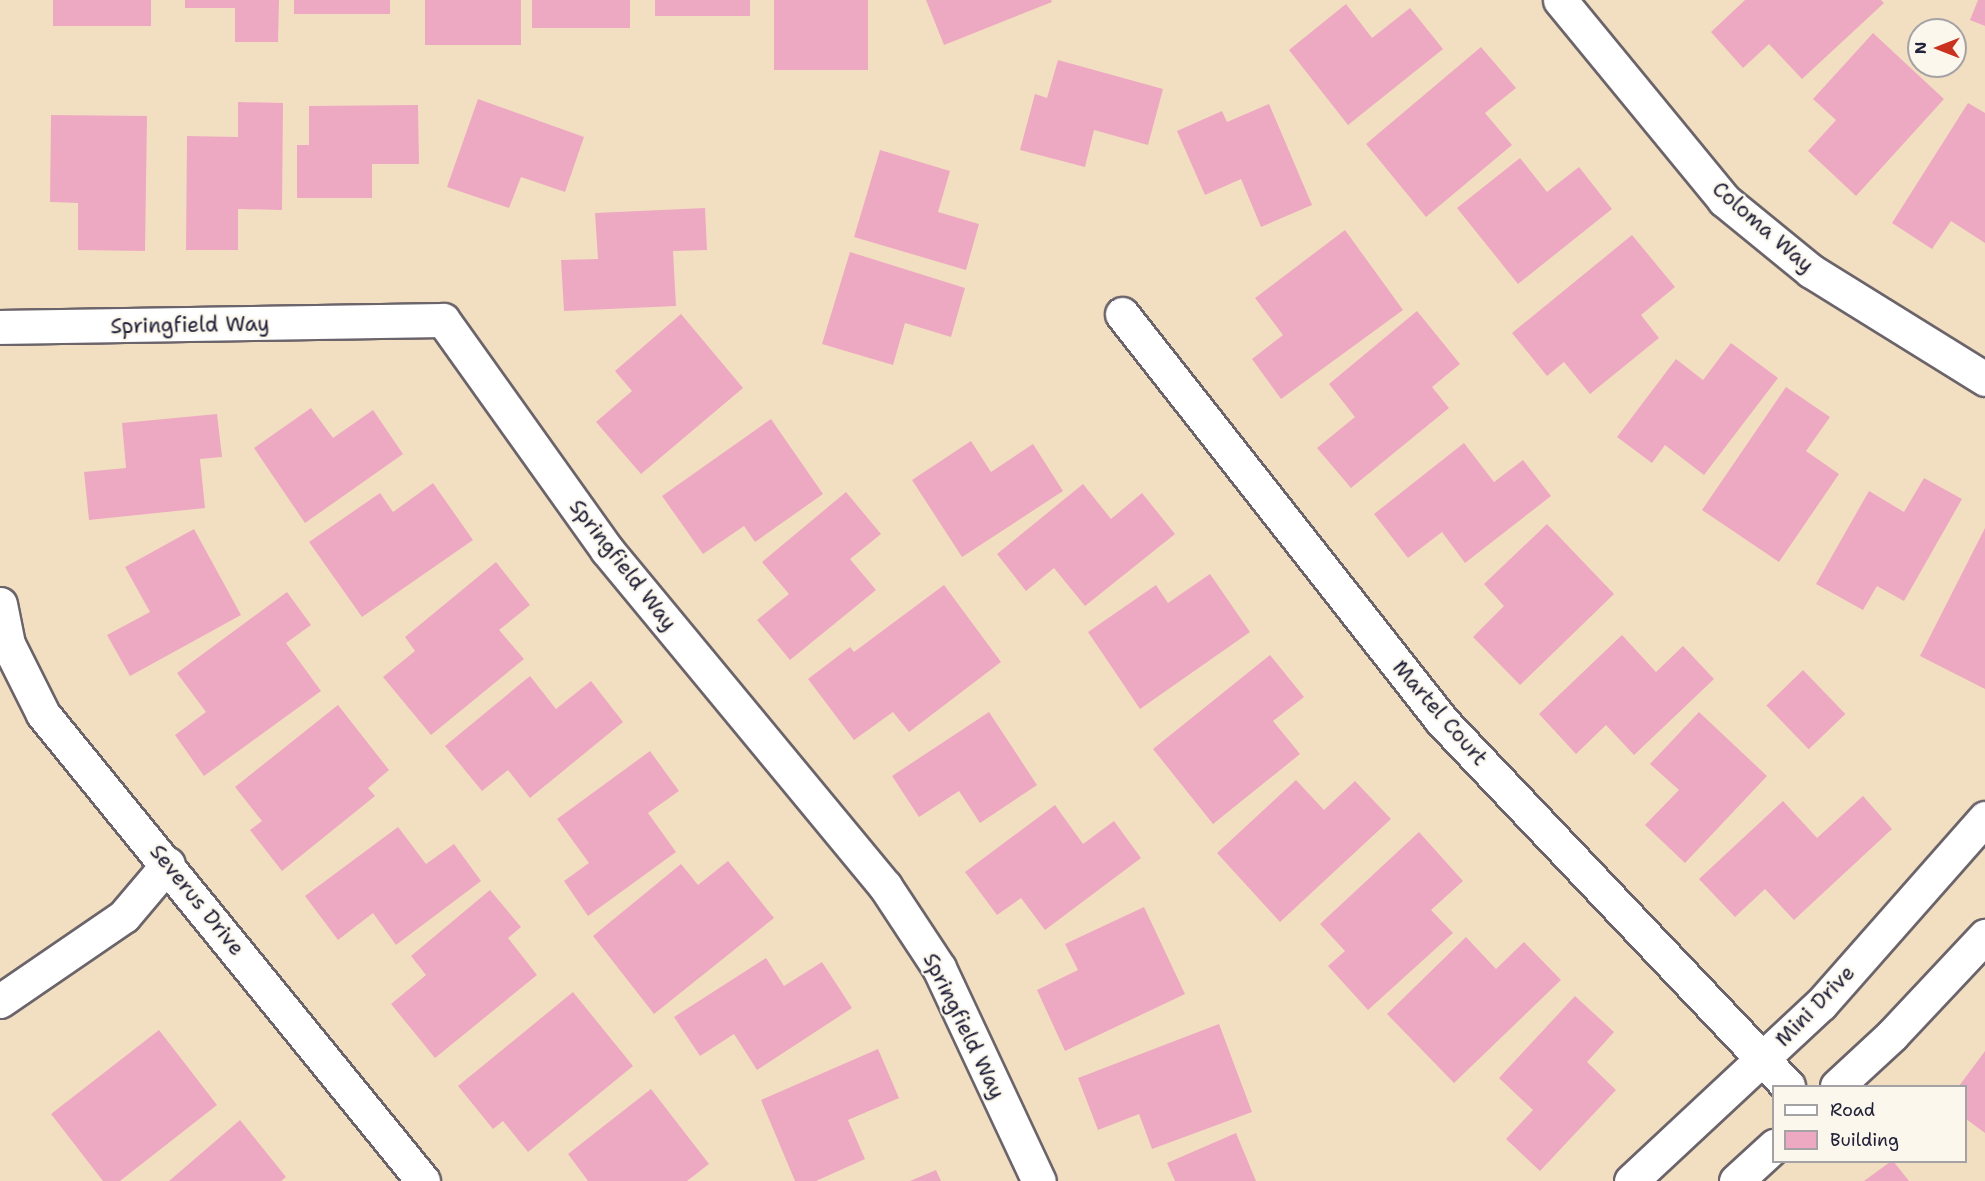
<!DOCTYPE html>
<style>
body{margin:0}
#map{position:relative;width:1985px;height:1181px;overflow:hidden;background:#f2dfc1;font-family:"Shantell Sans",sans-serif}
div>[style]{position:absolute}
.building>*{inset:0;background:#eea9c2;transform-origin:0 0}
.roads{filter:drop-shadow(2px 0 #6b646a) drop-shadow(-2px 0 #6b646a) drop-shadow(0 2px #6b646a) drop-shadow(0 -2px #6b646a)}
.street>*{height:33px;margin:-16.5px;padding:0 16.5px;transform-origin:16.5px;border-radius:16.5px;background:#fff}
.secondary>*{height:33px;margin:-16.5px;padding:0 16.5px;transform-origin:16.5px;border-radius:16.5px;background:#fff}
span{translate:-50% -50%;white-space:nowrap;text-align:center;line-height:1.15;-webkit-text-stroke:4.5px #fbf7ec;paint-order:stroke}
.street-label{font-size:21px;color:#22223b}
.legend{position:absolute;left:1772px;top:1085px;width:195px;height:78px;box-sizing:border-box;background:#fbf7ec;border:2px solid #a4a2a5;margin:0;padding:8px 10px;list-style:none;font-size:18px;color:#22223b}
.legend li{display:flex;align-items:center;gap:12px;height:30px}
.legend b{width:30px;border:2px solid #a4a2a5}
.north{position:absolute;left:1907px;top:18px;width:60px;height:60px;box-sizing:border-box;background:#fbf7ec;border:2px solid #a4a2a5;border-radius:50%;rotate:270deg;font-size:16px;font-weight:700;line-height:24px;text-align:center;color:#22223b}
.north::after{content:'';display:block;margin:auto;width:21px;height:27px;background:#c8321e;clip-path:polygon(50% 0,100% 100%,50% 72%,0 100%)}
</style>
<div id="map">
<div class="building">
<div style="left:53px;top:0;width:98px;height:26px"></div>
<div style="clip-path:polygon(185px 0,279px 0,278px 42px,235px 42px,235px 8px,185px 8px)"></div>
<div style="left:294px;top:0;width:96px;height:14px"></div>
<div style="left:425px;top:0;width:96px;height:45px"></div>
<div style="left:532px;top:0;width:98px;height:28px"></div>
<div style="left:655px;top:0;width:95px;height:16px"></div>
<div style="left:774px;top:0;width:94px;height:70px"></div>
<div style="clip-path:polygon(926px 0,1051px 0,1052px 2px,944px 45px)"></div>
<div style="clip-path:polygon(1745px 0,1881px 0,1884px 3px,1802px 79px,1769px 44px,1743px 68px,1711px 32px)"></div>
<div style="clip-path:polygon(1978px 0,1985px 0,1985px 26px,1970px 20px)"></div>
<div style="clip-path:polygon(1346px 4px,1372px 38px,1410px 8px,1443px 49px,1348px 125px,1289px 50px)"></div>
<div style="clip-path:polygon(1873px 33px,1944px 99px,1856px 196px,1808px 151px,1836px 120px,1813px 99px)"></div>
<div style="clip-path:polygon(1481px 47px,1516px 88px,1485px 113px,1512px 145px,1426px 217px,1366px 144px)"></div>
<div style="clip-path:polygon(1058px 60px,1163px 89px,1148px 145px,1094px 130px,1085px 167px,1020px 150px,1035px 94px,1047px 98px)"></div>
<div style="clip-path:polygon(478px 99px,584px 137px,565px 192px,521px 177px,509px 208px,447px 187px)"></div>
<div style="clip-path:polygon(238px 102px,283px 103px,282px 210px,238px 209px,238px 250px,186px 250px,187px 136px,238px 137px)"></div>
<div style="clip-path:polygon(1968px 103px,1985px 113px,1985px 243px,1951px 221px,1932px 249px,1892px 223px)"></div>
<div style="clip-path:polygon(1269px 104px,1312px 205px,1261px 227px,1241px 179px,1205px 195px,1177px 131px,1222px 111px,1227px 122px)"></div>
<div style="clip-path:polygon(418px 105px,419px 164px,372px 164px,372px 198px,297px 198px,297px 145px,309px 145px,309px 106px)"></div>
<div style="clip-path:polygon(51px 115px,147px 116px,145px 251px,78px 250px,78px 203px,50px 202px)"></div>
<div style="clip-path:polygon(880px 150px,950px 171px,938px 212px,979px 224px,966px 270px,854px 237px)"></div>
<div style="clip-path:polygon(1520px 158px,1547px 192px,1579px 167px,1612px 209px,1518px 284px,1457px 208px)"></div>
<div style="clip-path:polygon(705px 208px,707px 250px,673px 251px,676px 306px,564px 311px,561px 260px,598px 259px,595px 213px)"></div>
<div style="clip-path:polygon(1345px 230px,1403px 310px,1281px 399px,1252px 359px,1283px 335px,1255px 298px)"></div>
<div style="clip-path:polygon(1632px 235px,1675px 287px,1641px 315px,1659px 338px,1590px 394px,1564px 362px,1547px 376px,1512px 333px)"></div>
<div style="clip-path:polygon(850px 252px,965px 288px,951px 337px,905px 323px,893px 365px,822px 344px)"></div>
<div style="clip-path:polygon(1417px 311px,1460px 364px,1432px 387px,1449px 408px,1351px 488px,1317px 448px,1355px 417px,1329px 384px)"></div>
<div style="clip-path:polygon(681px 314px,743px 388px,641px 474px,596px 422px,632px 391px,615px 371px)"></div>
<div style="clip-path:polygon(1731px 343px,1778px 378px,1704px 475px,1665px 445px,1652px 463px,1617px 437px,1676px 359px,1703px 380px)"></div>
<div style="clip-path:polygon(1786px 387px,1830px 417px,1806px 451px,1839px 474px,1779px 562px,1702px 510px)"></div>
<div style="clip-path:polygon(311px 408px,333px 438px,373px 410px,403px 454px,305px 523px,254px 448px)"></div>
<div style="clip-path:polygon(217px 414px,222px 457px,200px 459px,205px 508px,89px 520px,84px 472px,126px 468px,122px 423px)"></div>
<div style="clip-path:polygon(771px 419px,823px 494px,755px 542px,744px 526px,703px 554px,662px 496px)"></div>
<div style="clip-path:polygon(971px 441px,991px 472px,1033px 444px,1063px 491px,962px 557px,912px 480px)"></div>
<div style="clip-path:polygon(1464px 443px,1494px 482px,1523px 460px,1551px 496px,1465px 563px,1442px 532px,1408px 558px,1374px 514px)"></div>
<div style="clip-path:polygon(1924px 478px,1962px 499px,1904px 601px,1877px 586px,1863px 610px,1816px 584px,1869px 491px,1904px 512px)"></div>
<div style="clip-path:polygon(433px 483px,473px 540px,362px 617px,309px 542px,380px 493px,393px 512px)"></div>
<div style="clip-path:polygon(1083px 484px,1111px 519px,1142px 493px,1175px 534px,1085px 606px,1054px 568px,1026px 591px,997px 554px)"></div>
<div style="clip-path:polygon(846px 492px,881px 534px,850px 559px,876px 590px,790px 660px,757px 620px,789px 594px,762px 562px)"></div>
<div style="clip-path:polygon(1547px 524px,1614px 594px,1520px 685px,1473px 637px,1504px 606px,1484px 584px)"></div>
<div style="clip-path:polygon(1985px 528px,1985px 689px,1920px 656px)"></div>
<div style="clip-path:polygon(194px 529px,241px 615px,130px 676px,107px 635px,150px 612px,125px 567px)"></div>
<div style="clip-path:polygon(496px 562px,530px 605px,499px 630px,524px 659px,431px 735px,383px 677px,415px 651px,405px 637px)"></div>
<div style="clip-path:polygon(1210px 574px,1250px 632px,1140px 709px,1088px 632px,1156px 585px,1168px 603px)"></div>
<div style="clip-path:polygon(944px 585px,1001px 662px,909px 732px,893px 712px,854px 740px,808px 679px,850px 647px,854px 652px)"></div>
<div style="clip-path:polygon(287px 592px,311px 625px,286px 643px,321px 691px,204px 776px,175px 735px,206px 712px,177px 673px)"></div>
<div style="clip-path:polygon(1622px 635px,1656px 672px,1683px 646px,1714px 679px,1634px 755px,1606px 725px,1576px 754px,1539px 714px)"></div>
<div style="clip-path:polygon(1270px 655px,1304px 697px,1273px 721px,1300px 754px,1213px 824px,1153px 749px)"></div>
<div style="left:1803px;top:670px;width:61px;height:51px;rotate:46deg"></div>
<div style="clip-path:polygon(530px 676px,556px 709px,591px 681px,623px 722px,530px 798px,508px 770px,482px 791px,445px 746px)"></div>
<div style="clip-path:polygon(338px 705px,389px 770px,368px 788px,375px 796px,282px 871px,250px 830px,262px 821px,235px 787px)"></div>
<div style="clip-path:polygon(989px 712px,1037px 785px,980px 823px,959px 791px,919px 817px,892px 776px)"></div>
<div style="clip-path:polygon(1699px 712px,1767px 776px,1685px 863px,1645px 825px,1679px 790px,1650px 764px)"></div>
<div style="clip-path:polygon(650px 751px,679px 791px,648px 813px,676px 852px,588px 916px,564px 881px,589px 863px,557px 819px)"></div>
<div style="clip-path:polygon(1296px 780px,1324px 810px,1355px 781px,1391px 819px,1280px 922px,1217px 853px)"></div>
<div style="clip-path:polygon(1863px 796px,1892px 829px,1794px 920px,1765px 889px,1735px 917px,1699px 879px,1783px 801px,1817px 838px)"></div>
<div style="clip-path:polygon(1055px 805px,1083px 844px,1114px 821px,1141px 858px,1045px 930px,1021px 898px,997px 915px,965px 872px)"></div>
<div style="clip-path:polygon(398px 827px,426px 864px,454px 844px,481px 881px,396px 945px,373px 913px,338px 940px,305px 896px)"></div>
<div style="clip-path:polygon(1419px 832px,1463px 881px,1431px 910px,1453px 933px,1368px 1010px,1328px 966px,1345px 951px,1320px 924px)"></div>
<div style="clip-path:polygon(728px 861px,774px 918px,654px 1014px,593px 936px,681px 864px,698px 885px)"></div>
<div style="clip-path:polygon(490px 890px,521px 927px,508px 938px,537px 975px,435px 1058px,391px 1004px,426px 975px,411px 956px)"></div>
<div style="clip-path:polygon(1144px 907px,1185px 994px,1065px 1051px,1037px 990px,1078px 970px,1065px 944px)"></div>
<div style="clip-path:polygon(1466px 937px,1496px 969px,1524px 942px,1561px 980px,1454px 1083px,1387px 1014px)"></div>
<div style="clip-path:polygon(766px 958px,784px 986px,822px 962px,852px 1008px,757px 1070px,734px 1034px,700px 1056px,674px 1017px)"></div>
<div style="clip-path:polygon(573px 992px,633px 1066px,528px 1152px,503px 1121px,493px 1129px,458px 1086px)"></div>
<div style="clip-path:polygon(1575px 996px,1614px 1032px,1587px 1062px,1616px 1090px,1540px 1171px,1506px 1139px,1533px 1110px,1499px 1078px)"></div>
<div style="clip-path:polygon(1219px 1024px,1252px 1112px,1152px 1149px,1139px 1114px,1098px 1130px,1078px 1078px)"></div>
<div style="clip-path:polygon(159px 1030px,217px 1105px,120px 1181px,103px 1181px,51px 1114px)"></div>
<div style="clip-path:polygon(878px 1049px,899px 1098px,848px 1120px,865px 1159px,816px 1181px,795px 1181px,761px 1100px)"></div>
<div style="clip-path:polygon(1985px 1051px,1985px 1133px,1966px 1119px,1966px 1086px,1959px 1086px)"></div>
<div style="clip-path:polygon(651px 1089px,709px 1164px,687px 1181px,588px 1181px,568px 1154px)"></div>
<div style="clip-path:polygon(240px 1120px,286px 1177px,281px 1181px,169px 1181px)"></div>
<div style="clip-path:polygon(1236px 1133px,1256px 1181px,1175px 1181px,1167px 1163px)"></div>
<div style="clip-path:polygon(1890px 1162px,1894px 1162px,1909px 1181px,1864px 1181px)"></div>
<div style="clip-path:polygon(936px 1170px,941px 1181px,910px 1181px)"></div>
</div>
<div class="roads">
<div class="street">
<div style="left:1560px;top:0;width:259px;rotate:50.6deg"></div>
<div style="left:1724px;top:200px;width:112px;rotate:39.2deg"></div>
<div style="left:1811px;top:271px;width:205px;rotate:31.8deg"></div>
<div style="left:1122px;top:314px;width:518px;rotate:51.82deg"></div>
<div style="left:1442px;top:721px;width:503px;rotate:46.53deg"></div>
<div style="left:0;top:327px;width:443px;rotate:-0.9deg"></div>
<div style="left:443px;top:320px;width:282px;rotate:54.5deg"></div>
<div style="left:607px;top:550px;width:436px;rotate:50.4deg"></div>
<div style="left:885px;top:886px;width:98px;rotate:56.6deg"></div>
<div style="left:939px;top:968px;width:235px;rotate:64.9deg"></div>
<div style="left:0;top:1001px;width:150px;rotate:-34.4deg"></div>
<div style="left:124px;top:916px;width:68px;rotate:-49.8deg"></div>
</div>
<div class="secondary">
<div style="left:0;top:604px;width:41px;rotate:78.7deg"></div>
<div style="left:8px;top:644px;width:78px;rotate:63.4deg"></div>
<div style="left:43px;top:714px;width:602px;rotate:50.86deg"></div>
<div style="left:1837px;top:1086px;width:75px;rotate:-42.8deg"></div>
<div style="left:1892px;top:1035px;width:136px;rotate:-46.8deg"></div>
<div style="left:1631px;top:1181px;width:260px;rotate:-43deg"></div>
<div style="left:1821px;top:1004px;width:248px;rotate:-48.6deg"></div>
<div style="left:1736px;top:1181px;width:52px;rotate:-42.6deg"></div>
</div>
</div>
<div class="street-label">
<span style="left:1763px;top:227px;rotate:41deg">Coloma Way</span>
<span style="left:190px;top:325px;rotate:-1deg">Springfield Way</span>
<span style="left:623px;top:565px;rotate:52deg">Springfield Way</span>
<span style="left:1440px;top:713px;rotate:49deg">Martel Court</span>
<span style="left:197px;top:900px;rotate:51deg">Severus Drive</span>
<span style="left:1815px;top:1006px;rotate:-46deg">Mini Drive</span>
<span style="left:964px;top:1026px;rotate:64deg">Springfield Way</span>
</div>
<ul class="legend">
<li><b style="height:8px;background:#fff"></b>Road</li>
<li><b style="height:16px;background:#eea9c2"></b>Building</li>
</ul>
<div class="north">N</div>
</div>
